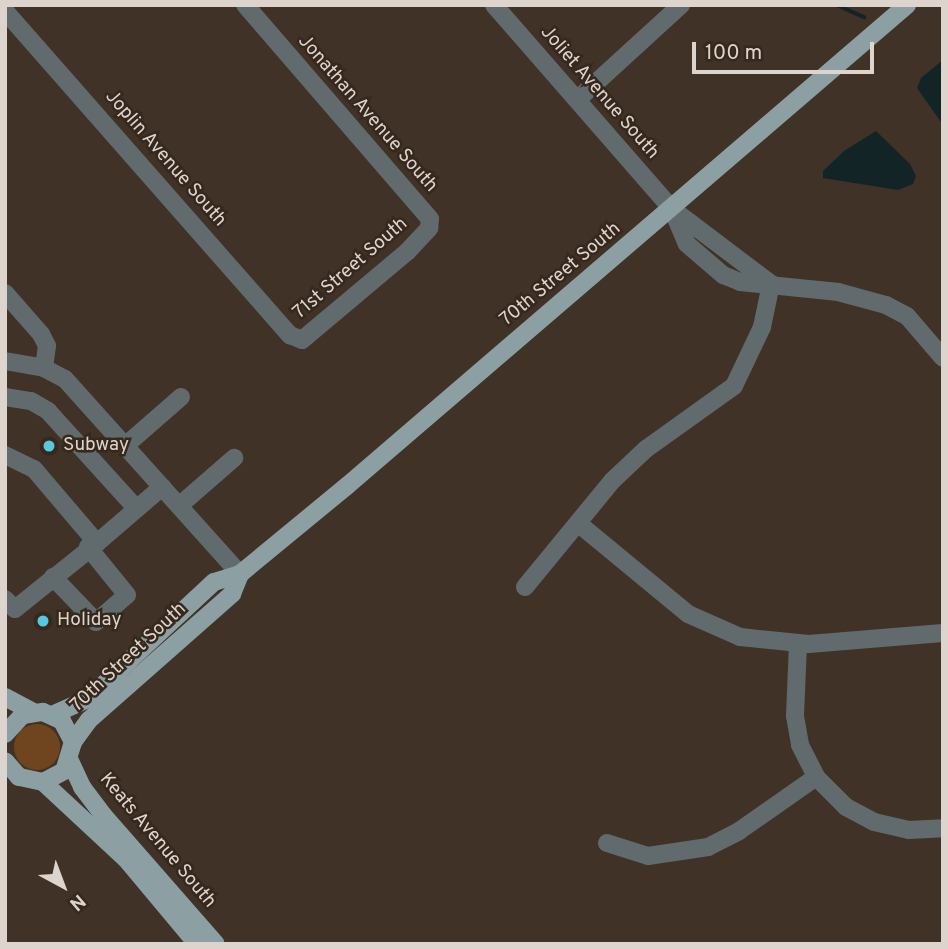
<!DOCTYPE html>
<style>
body{margin:0}
#map{position:relative;width:948px;height:949px;overflow:hidden;background:#403227;font-family:Overpass,sans-serif}
div>[style]{position:absolute}
.green>*{inset:0;background:#6f451f}
.round{border-radius:50%}
.water>*{inset:0;background:#132427}
.stream>*{height:3.5px;margin:-1.75px;padding:0 1.75px;transform-origin:1.75px;border-radius:1.75px;background:#132427}
.minor>*{height:18px;margin:-9px;padding:0 9px;transform-origin:9px;border-radius:9px;background:#616b6d}
.major>*{height:18px;margin:-9px;padding:0 9px;transform-origin:9px;border-radius:9px;background:#8ca0a4}
.dots>*{width:19px;height:19px;translate:-50% -50%;box-sizing:border-box;border:4px solid #36281d;border-radius:50%}
span{translate:-50% -50%;white-space:nowrap;text-align:center;line-height:1.15;-webkit-text-stroke:5px #36281d;paint-order:stroke}
.street-label{font-size:19px;color:#ddd4cd}
.poi-label{font-size:19px;color:#ddd4cd}
.left{translate:0 -50%;text-align:left}
.frame{position:absolute;inset:0;border:7px solid #ddd4cd;pointer-events:none}
.north{position:absolute;left:28px;top:851px;width:70px;height:70px;-webkit-text-stroke:5px #36281d;paint-order:stroke;rotate:139deg;font-size:19px;font-weight:700;line-height:28px;text-align:center;color:#ddd4cd}
.north::after{content:'';display:block;margin:auto;width:24px;height:32px;background:#ddd4cd;clip-path:polygon(50% 0,100% 100%,50% 72%,0 100%)}
.scale{position:absolute;left:692px;top:42px;width:182px;height:32px;box-sizing:border-box;border:4px solid #ddd4cd;border-top:0;padding-left:9px;font-size:21px;line-height:24px;white-space:nowrap;color:#ddd4cd;-webkit-text-stroke:5px #36281d;paint-order:stroke}
</style>
<div id="map">
<div class="green">
<div class="round" style="left:14px;top:724px;width:46px;height:46px"></div>
</div>
<div class="water">
<div style="clip-path:polygon(943px 60px,943px 125px,917px 88px,921px 78px)"></div>
<div style="clip-path:polygon(876px 131px,910px 164px,916px 176px,913px 184px,898px 190px,823px 178px,823px 171px,844px 151px)"></div>
</div>
<div class="stream">
<div style="left:837px;top:5px;width:30px;rotate:24deg"></div>
</div>
<div class="minor">
<div style="left:494px;top:5px;width:271px;rotate:48.9deg"></div>
<div style="left:672px;top:209px;width:124px;rotate:37.1deg"></div>
<div style="left:5px;top:11px;width:432px;rotate:48.7deg"></div>
<div style="left:290px;top:335px;width:13px;rotate:23deg"></div>
<div style="left:302px;top:340px;width:137px;rotate:-40deg"></div>
<div style="left:407px;top:252px;width:33px;rotate:-47deg"></div>
<div style="left:429px;top:228px;width:9px;rotate:-84deg"></div>
<div style="left:430px;top:219px;width:283px;rotate:-130.8deg"></div>
<div style="left:577px;top:100px;width:141px;rotate:-42.4deg"></div>
<div style="left:672px;top:209px;width:38px;rotate:67deg"></div>
<div style="left:687px;top:244px;width:48px;rotate:40.7deg"></div>
<div style="left:723px;top:275px;width:18px;rotate:22deg"></div>
<div style="left:740px;top:282px;width:99px;rotate:5.8deg"></div>
<div style="left:838px;top:292px;width:50px;rotate:15.2deg"></div>
<div style="left:886px;top:305px;width:24px;rotate:28deg"></div>
<div style="left:907px;top:316px;width:55px;rotate:49.4deg"></div>
<div style="left:5px;top:293px;width:55px;rotate:48.7deg"></div>
<div style="left:41px;top:334px;width:13px;rotate:63deg"></div>
<div style="left:47px;top:346px;width:22px;rotate:98deg"></div>
<div style="left:5px;top:361px;width:40px;rotate:10deg"></div>
<div style="left:44px;top:368px;width:24px;rotate:28deg"></div>
<div style="left:65px;top:379px;width:262px;rotate:48.1deg"></div>
<div style="left:5px;top:397px;width:26px;rotate:9deg"></div>
<div style="left:31px;top:401px;width:20px;rotate:30deg"></div>
<div style="left:48px;top:411px;width:131px;rotate:47.8deg"></div>
<div style="left:126px;top:445px;width:73px;rotate:-41.1deg"></div>
<div style="left:5px;top:455px;width:32px;rotate:26deg"></div>
<div style="left:34px;top:469px;width:97px;rotate:49.6deg"></div>
<div style="left:97px;top:543px;width:86px;rotate:-40.7deg"></div>
<div style="left:180px;top:505px;width:72px;rotate:-41deg"></div>
<div style="left:579px;top:524px;width:141px;rotate:39.5deg"></div>
<div style="left:688px;top:614px;width:57px;rotate:23.9deg"></div>
<div style="left:740px;top:637px;width:69px;rotate:5.8deg"></div>
<div style="left:809px;top:644px;width:134px;rotate:-4.7deg"></div>
<div style="left:53px;top:577px;width:62px;rotate:46.3deg"></div>
<div style="left:96px;top:622px;width:41px;rotate:-41.1deg"></div>
<div style="left:127px;top:595px;width:62px;rotate:-129.1deg"></div>
<div style="left:525px;top:587px;width:137px;rotate:-50.6deg"></div>
<div style="left:612px;top:481px;width:47px;rotate:-43.3deg"></div>
<div style="left:646px;top:449px;width:108px;rotate:-35.6deg"></div>
<div style="left:734px;top:386px;width:65px;rotate:-64.6deg"></div>
<div style="left:762px;top:327px;width:44px;rotate:-78.2deg"></div>
<div style="left:5px;top:599px;width:14px;rotate:45deg"></div>
<div style="left:15px;top:609px;width:105px;rotate:-38.8deg"></div>
<div style="left:798px;top:644px;width:72px;rotate:92.4deg"></div>
<div style="left:795px;top:716px;width:29px;rotate:80deg"></div>
<div style="left:800px;top:745px;width:36px;rotate:63deg"></div>
<div style="left:816px;top:777px;width:42px;rotate:45deg"></div>
<div style="left:846px;top:807px;width:32px;rotate:28deg"></div>
<div style="left:874px;top:822px;width:36px;rotate:13deg"></div>
<div style="left:909px;top:830px;width:34px;rotate:-3deg"></div>
<div style="left:607px;top:843px;width:43px;rotate:17.6deg"></div>
<div style="left:648px;top:856px;width:61px;rotate:-8.5deg"></div>
<div style="left:708px;top:847px;width:35px;rotate:-27deg"></div>
<div style="left:739px;top:831px;width:94px;rotate:-35deg"></div>
</div>
<div class="major">
<div style="left:5px;top:697px;width:32px;rotate:28deg"></div>
<div style="left:52px;top:715px;width:39px;rotate:-24deg"></div>
<div style="left:88px;top:699px;width:172px;rotate:-42.9deg"></div>
<div style="left:214px;top:582px;width:27px;rotate:-17deg"></div>
<div style="left:240px;top:574px;width:140px;rotate:-39.5deg"></div>
<div style="left:348px;top:485px;width:737px;rotate:-40.65deg"></div>
<div style="left:5px;top:734px;width:26px;rotate:-47deg"></div>
<div style="left:23px;top:715px;width:20px;rotate:-9deg"></div>
<div style="left:43px;top:712px;width:21px;rotate:25deg"></div>
<div style="left:62px;top:721px;width:24px;rotate:62deg"></div>
<div style="left:73px;top:742px;width:30px;rotate:107deg"></div>
<div style="left:64px;top:771px;width:24px;rotate:152deg"></div>
<div style="left:43px;top:782px;width:25px;rotate:-168deg"></div>
<div style="left:19px;top:777px;width:21px;rotate:-131deg"></div>
<div style="left:73px;top:742px;width:27px;rotate:-54deg"></div>
<div style="left:89px;top:720px;width:191px;rotate:-41.4deg"></div>
<div style="left:232px;top:594px;width:22px;rotate:-68deg"></div>
<div style="left:70px;top:761px;width:29px;rotate:65deg"></div>
<div style="left:82px;top:787px;width:35px;rotate:53deg"></div>
<div style="left:103px;top:815px;width:171px;rotate:48.8deg"></div>
<div style="left:43px;top:782px;width:113px;rotate:42.9deg"></div>
<div style="left:126px;top:859px;width:111px;rotate:50.1deg"></div>
</div>
<div class="dots">
<div style="left:49px;top:446px;background:#56c9e0"></div>
<div style="left:43px;top:621px;background:#56c9e0"></div>
</div>
<div class="street-label">
<span style="left:599px;top:93px;rotate:49deg">Joliet Avenue South</span>
<span style="left:367px;top:114px;rotate:49deg">Jonathan Avenue South</span>
<span style="left:165px;top:159px;rotate:49deg">Joplin Avenue South</span>
<span style="left:351px;top:269px;rotate:-41deg">71st Street South</span>
<span style="left:561px;top:275px;rotate:-40deg">70th Street South</span>
<span style="left:129px;top:658px;rotate:-43deg">70th Street South</span>
<span style="left:157px;top:841px;rotate:50deg">Keats Avenue South</span>
</div>
<div class="poi-label">
<span class="left" style="left:63px;top:446px">Subway</span>
<span class="left" style="left:57px;top:621px">Holiday</span>
</div>
<div class="frame"></div>
<div class="north">N</div>
<div class="scale">100 m</div>
</div>
